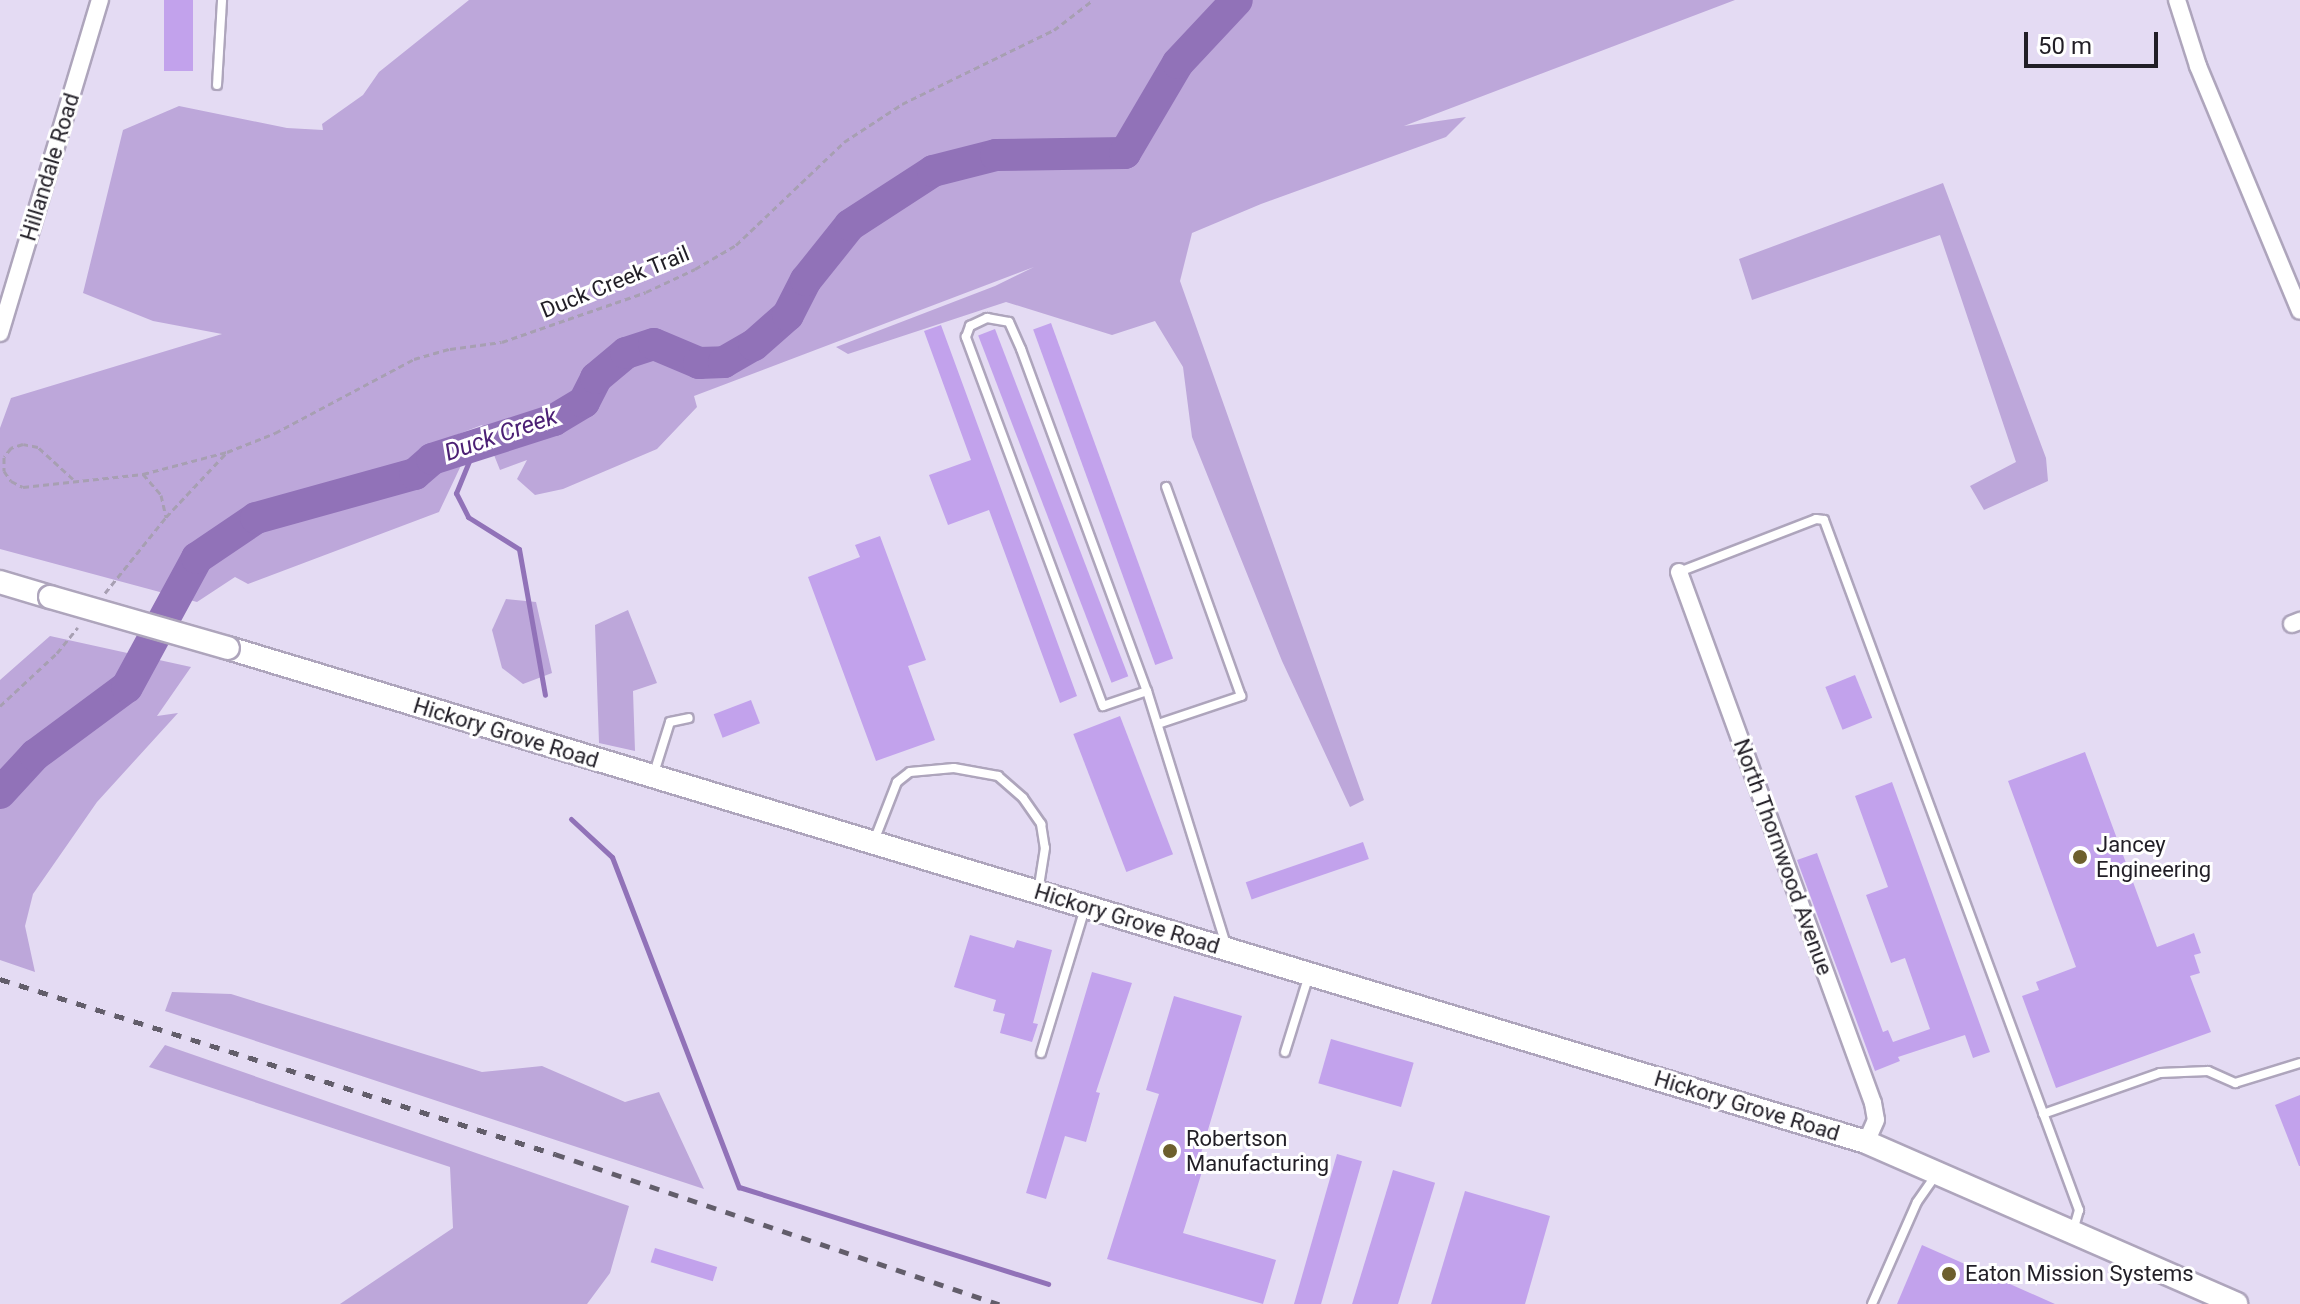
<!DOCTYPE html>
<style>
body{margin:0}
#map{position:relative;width:2300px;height:1304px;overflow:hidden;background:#e4dbf3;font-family:Roboto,sans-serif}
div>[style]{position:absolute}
.green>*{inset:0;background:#bda7da}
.stream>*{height:5px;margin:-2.5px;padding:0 2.5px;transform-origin:2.5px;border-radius:2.5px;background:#9172b8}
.river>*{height:32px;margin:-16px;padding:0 16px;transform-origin:16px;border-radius:16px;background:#9172b8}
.building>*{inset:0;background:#c2a2ec;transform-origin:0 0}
.path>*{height:3px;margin-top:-1.5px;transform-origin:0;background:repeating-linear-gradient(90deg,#a79fb2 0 6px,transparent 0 10px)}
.roads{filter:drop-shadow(2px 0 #aea5bc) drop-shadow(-2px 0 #aea5bc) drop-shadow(0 2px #aea5bc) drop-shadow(0 -2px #aea5bc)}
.service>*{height:8px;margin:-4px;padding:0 4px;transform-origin:4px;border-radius:4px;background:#fff}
.minor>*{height:16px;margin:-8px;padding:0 8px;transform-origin:8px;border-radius:8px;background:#fff}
.secondary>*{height:22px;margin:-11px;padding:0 11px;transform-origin:11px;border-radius:11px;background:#fff}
.rail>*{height:5px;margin-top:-2.5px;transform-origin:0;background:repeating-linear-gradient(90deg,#625d6a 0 10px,transparent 0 20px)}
.bridges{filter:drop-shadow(2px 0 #aea5bc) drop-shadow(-2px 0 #aea5bc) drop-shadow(0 2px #aea5bc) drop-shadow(0 -2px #aea5bc)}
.secondary-bridge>*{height:22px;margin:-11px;padding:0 11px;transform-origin:11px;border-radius:11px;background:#fff}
.dots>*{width:22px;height:22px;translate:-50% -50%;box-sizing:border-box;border:4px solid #fff;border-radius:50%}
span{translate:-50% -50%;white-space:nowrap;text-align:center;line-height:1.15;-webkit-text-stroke:6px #fff;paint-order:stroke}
.street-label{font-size:22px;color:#211e26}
.poi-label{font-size:22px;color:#211e26}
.left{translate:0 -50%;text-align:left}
.water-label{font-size:24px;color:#4c2075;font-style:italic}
.scale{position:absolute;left:2024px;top:32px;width:134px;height:36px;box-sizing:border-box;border:4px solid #211e26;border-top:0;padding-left:10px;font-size:24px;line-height:28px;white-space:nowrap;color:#211e26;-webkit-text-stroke:6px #fff;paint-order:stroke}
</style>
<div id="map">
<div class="green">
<div style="clip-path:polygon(469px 0,1735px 0,1404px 126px,1466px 117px,1446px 137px,1261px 204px,1192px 233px,1180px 281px,1364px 800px,1350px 807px,1282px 661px,1192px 437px,1183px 367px,1155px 321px,1112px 335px,1006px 302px,848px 354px,836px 347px,995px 286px,1034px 267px,694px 396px,697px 407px,657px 449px,563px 489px,535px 495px,517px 479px,527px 460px,500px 470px,482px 425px,443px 440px,355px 498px,412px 483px,457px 443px,465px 457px,439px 512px,248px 584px,235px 577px,197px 602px,0 549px,0 428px,11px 398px,222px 334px,153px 321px,83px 293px,123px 130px,179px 106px,287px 128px,323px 130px,322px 124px,363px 95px,379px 72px)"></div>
<div style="clip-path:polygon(1943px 183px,2046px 458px,2048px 481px,1984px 510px,1970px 486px,2016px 462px,1940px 235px,1752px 300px,1739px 259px)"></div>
<div style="clip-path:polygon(506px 599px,536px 602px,552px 673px,523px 684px,502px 668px,492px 630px)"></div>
<div style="clip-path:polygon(628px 610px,657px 683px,633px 691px,635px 751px,599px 743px,595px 625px)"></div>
<div style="clip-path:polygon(50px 636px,191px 667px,157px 716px,178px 713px,97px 802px,33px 894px,25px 926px,35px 972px,0 960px,0 680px)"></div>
<div style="clip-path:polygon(172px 992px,231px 994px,482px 1072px,542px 1066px,625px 1102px,659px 1092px,704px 1189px,165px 1011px)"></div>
<div style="clip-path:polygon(165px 1045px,629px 1206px,610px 1273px,587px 1304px,340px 1304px,453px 1228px,450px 1167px,149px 1067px)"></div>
</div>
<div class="stream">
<div style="left:476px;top:444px;width:53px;rotate:112.2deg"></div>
<div style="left:456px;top:493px;width:27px;rotate:63deg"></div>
<div style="left:468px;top:517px;width:60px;rotate:32.1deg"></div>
<div style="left:519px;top:549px;width:148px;rotate:79.9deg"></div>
<div style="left:571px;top:819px;width:56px;rotate:42.8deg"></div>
<div style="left:612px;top:857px;width:354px;rotate:69deg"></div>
<div style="left:739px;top:1187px;width:324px;rotate:17.4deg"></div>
</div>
<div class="river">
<div style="left:0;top:793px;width:52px;rotate:-47.4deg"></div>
<div style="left:35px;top:755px;width:114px;rotate:-36.5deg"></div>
<div style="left:127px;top:687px;width:147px;rotate:-61.5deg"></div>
<div style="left:197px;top:558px;width:71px;rotate:-34.1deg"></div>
<div style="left:256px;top:518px;width:165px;rotate:-15.5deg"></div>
<div style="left:415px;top:474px;width:23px;rotate:-41deg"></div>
<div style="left:432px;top:459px;width:128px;rotate:-17.7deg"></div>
<div style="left:554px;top:420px;width:35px;rotate:-31deg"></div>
<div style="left:584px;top:402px;width:27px;rotate:-63deg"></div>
<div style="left:596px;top:378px;width:39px;rotate:-40deg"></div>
<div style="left:626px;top:353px;width:29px;rotate:-18deg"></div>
<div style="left:654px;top:344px;width:49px;rotate:22.9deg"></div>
<div style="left:699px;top:363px;width:25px;rotate:-2deg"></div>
<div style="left:724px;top:362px;width:34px;rotate:-30deg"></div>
<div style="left:754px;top:345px;width:45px;rotate:-41.4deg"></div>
<div style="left:788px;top:315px;width:39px;rotate:-63deg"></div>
<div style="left:806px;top:280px;width:70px;rotate:-51.3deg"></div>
<div style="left:850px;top:225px;width:99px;rotate:-33deg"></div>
<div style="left:933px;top:171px;width:65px;rotate:-14.3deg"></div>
<div style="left:996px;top:155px;width:129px;rotate:-0.9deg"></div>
<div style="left:1125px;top:153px;width:104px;rotate:-59.5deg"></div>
<div style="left:1178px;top:63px;width:86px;rotate:-46.9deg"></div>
</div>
<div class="building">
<div style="left:164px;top:0;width:29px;height:71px"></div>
<div style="left:1051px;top:323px;width:357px;height:19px;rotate:70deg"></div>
<div style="clip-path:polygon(941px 325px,1077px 696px,1060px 703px,989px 510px,948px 525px,929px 475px,971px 460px,924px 331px)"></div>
<div style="left:995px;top:329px;width:372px;height:18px;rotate:69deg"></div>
<div style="clip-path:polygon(880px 536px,926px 660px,908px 666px,935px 740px,876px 761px,808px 577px,860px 557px,855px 545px)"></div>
<div style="left:1855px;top:675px;width:46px;height:32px;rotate:68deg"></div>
<div style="left:751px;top:700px;width:25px;height:40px;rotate:69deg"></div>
<div style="left:1120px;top:716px;width:148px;height:50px;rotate:69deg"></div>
<div style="clip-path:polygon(2085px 752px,2157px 947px,2194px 933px,2201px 953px,2194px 955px,2200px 973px,2190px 976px,2211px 1032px,2056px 1088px,2022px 996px,2039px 990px,2036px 982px,2076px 967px,2008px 781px)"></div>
<div style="clip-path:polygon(1892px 782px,1990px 1052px,1973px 1058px,1965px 1035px,1898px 1057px,1900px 1061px,1875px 1071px,1797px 860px,1817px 853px,1883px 1032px,1888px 1030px,1893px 1042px,1930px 1029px,1905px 958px,1891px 963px,1866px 895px,1888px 887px,1855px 796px)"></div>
<div style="left:1363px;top:842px;width:18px;height:124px;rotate:71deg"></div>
<div style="clip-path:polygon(970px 935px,1014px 948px,1017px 940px,1052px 950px,1033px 1023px,1038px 1024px,1032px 1042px,1000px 1033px,1005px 1014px,993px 1011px,996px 1000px,954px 987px)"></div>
<div style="clip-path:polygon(1092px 972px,1132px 983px,1096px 1092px,1100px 1093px,1086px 1142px,1065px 1136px,1046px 1199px,1026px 1193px)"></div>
<div style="clip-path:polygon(1174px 996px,1242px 1016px,1199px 1160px,1205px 1162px,1183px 1233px,1276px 1260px,1263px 1304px,1107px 1259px,1159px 1094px,1146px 1090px)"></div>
<div style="left:1331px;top:1039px;width:86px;height:46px;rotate:16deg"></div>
<div style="clip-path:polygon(2300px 1095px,2300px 1166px,2299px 1166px,2275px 1105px)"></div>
<div style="left:1337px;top:1154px;width:26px;height:157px;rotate:16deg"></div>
<div style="left:1393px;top:1170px;width:44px;height:140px;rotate:17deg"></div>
<div style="clip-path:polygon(1465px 1191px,1550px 1216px,1525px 1304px,1431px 1304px)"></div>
<div style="clip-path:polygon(1922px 1245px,2055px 1304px,1897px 1304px)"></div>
<div style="left:655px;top:1248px;width:65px;height:15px;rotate:17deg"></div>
</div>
<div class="path">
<div style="left:143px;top:474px;width:28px;rotate:49deg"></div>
<div style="left:161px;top:495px;width:23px;rotate:77deg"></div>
<div style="left:73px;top:479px;width:47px;rotate:-137.6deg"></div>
<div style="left:38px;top:447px;width:15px;rotate:-169deg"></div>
<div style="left:23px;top:444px;width:13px;rotate:162deg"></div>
<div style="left:11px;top:448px;width:11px;rotate:128deg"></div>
<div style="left:4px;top:457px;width:14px;rotate:90deg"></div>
<div style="left:4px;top:471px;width:12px;rotate:55deg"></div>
<div style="left:11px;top:481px;width:13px;rotate:27deg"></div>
<div style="left:23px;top:487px;width:121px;rotate:-6.2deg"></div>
<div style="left:143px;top:474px;width:87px;rotate:-14.7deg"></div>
<div style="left:105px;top:593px;width:97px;rotate:-51.2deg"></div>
<div style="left:166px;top:517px;width:89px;rotate:-46.8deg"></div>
<div style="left:227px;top:452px;width:52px;rotate:-21.6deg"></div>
<div style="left:275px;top:433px;width:157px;rotate:-28deg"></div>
<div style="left:414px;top:359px;width:37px;rotate:-16deg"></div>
<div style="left:450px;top:349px;width:52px;rotate:-7.7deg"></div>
<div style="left:502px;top:342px;width:152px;rotate:-19.1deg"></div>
<div style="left:646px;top:292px;width:54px;rotate:-25.1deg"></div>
<div style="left:695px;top:269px;width:48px;rotate:-30.3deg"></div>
<div style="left:736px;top:245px;width:149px;rotate:-43.6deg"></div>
<div style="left:844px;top:142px;width:69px;rotate:-33.2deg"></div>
<div style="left:902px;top:104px;width:169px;rotate:-26deg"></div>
<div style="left:1054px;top:30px;width:49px;rotate:-37.6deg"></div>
<div style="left:0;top:706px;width:78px;rotate:-42.9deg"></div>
<div style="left:57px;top:653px;width:33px;rotate:-51deg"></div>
</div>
<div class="roads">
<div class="service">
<div style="left:217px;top:85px;width:85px;rotate:-86.6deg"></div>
<div style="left:1679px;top:572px;width:147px;rotate:-21.1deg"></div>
<div style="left:1816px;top:519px;width:8px;rotate:7deg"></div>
<div style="left:1824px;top:520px;width:736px;rotate:69.72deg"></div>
<div style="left:2079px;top:1210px;width:22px;rotate:106deg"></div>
<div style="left:1147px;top:691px;width:46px;rotate:161.2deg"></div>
<div style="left:1103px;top:706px;width:394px;rotate:-110.4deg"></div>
<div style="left:966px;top:337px;width:12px;rotate:-70deg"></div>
<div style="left:970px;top:326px;width:19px;rotate:-25deg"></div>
<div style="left:987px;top:318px;width:22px;rotate:10deg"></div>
<div style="left:1009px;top:322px;width:30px;rotate:66deg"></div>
<div style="left:1021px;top:349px;width:364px;rotate:69.8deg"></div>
<div style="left:1147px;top:691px;width:266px;rotate:72.7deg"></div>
<div style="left:1158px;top:724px;width:88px;rotate:-18.6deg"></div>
<div style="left:1241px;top:696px;width:222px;rotate:-109.7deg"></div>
<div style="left:654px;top:773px;width:53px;rotate:-72.6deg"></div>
<div style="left:670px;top:722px;width:19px;rotate:-12deg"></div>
<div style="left:874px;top:841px;width:63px;rotate:-68.7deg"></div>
<div style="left:897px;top:782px;width:16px;rotate:-38deg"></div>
<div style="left:910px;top:772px;width:44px;rotate:-5.2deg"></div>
<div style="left:954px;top:768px;width:45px;rotate:10.3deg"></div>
<div style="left:998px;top:776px;width:33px;rotate:41deg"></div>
<div style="left:1023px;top:798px;width:32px;rotate:55deg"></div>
<div style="left:1041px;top:824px;width:24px;rotate:81deg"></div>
<div style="left:1045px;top:848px;width:45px;rotate:99deg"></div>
<div style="left:1285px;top:1052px;width:81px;rotate:-72.7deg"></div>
<div style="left:1041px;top:1053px;width:152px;rotate:-73.1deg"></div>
<div style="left:2043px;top:1114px;width:124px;rotate:-19.3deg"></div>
<div style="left:2160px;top:1073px;width:48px;rotate:-2.4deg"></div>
<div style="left:2208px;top:1071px;width:30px;rotate:24deg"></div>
<div style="left:2235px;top:1083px;width:68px;rotate:-17.1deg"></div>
<div style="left:1872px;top:1304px;width:111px;rotate:-66.2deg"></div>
<div style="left:1917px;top:1202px;width:32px;rotate:-55deg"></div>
</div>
<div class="minor">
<div style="left:2177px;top:0;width:69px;rotate:72.3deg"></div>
<div style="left:2198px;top:66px;width:265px;rotate:67.4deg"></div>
<div style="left:0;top:333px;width:348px;rotate:-73.3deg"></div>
<div style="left:1679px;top:572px;width:565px;rotate:69.93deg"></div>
<div style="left:1873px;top:1103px;width:17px;rotate:80deg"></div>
<div style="left:1876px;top:1120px;width:24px;rotate:114deg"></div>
<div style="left:2292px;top:624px;width:9px;rotate:-21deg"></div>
</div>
<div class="secondary">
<div style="left:0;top:582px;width:52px;rotate:16.7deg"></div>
<div style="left:228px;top:648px;width:1711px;rotate:16.78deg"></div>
<div style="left:1866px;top:1142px;width:404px;rotate:23.6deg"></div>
</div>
</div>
<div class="rail">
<div style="left:0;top:979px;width:582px;rotate:17.5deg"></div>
<div style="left:555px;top:1154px;width:469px;rotate:18.7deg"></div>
</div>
<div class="bridges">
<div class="secondary-bridge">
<div style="left:50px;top:597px;width:185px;rotate:16deg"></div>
</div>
</div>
<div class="dots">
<div style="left:2080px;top:857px;background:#6d5f2d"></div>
<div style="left:1170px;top:1151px;background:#6d5f2d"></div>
<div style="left:1949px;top:1274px;background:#6d5f2d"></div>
</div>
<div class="street-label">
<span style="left:50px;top:167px;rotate:-73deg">Hillandale Road</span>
<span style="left:615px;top:282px;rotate:-22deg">Duck Creek Trail</span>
<span style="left:506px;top:733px;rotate:17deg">Hickory Grove Road</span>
<span style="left:1783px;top:857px;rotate:70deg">North Thornwood Avenue</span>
<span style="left:1127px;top:919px;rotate:17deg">Hickory Grove Road</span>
<span style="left:1747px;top:1106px;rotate:17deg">Hickory Grove Road</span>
</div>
<div class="poi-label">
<span class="left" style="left:2096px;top:857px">Jancey<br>Engineering</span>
<span class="left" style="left:1186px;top:1151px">Robertson<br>Manufacturing</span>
<span class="left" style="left:1965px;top:1274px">Eaton Mission Systems</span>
</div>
<div class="water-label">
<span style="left:501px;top:435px;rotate:-19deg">Duck Creek</span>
</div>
<div class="scale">50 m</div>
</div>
